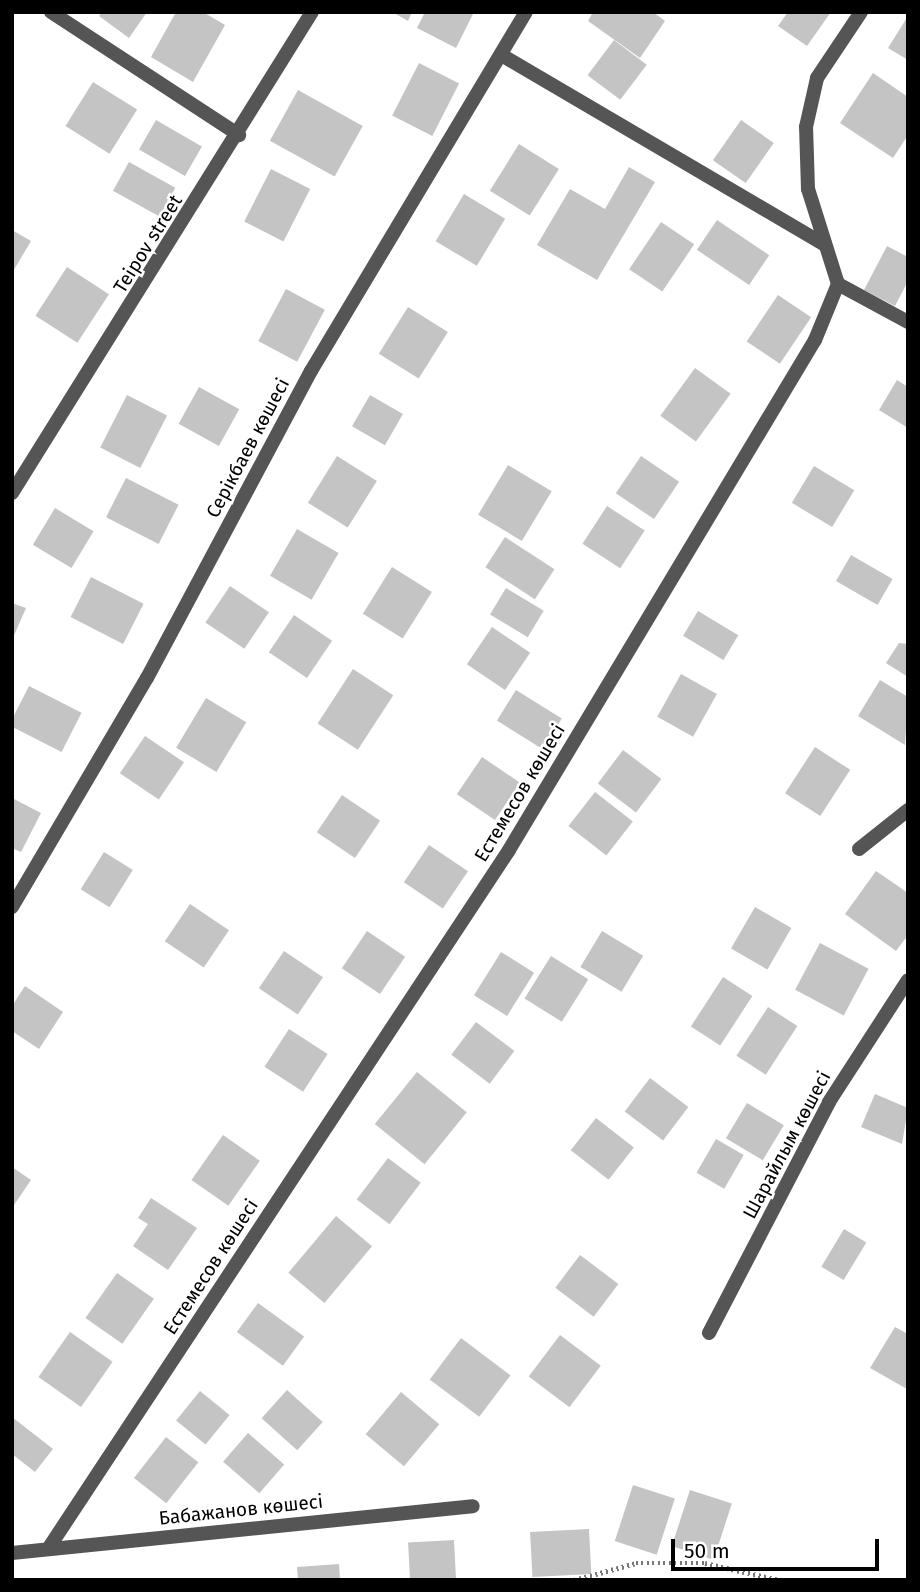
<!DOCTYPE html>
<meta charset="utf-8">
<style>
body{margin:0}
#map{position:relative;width:920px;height:1592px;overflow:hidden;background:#fff;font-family:"Fira Sans",sans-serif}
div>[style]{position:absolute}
.building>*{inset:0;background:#c4c4c4;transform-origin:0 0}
.path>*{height:4.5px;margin-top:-2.25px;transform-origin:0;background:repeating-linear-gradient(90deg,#777 0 2px,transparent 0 5.5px)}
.service>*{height:14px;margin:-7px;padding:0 7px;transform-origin:7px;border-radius:7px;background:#555}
.minor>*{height:14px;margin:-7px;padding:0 7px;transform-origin:7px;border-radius:7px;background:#555}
span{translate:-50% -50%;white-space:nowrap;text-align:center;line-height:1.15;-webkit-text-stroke:5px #fff;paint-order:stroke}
.street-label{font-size:19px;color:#000}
.frame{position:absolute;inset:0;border:14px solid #000;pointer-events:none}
.scale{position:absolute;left:671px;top:1539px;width:208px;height:32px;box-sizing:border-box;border:4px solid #000;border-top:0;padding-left:9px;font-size:21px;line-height:24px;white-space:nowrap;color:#000;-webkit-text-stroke:5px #fff;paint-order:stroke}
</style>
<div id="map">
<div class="building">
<div style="clip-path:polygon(102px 12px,147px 12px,129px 38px,99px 16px)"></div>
<div style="clip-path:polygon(176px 12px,203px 12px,225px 25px,193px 82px,151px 57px)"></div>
<div style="clip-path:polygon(392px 12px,412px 12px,408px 21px)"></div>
<div style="clip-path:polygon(425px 12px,474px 12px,456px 48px,417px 28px)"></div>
<div style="clip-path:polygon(593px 12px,653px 12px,665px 21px,640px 58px,588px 21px)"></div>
<div style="clip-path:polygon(788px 12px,831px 12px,807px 46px,778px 26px)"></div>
<div style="clip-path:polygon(908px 16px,908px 60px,888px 48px)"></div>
<div style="left:614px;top:40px;width:41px;height:44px;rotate:37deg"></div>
<div style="left:419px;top:63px;width:45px;height:59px;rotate:27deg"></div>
<div style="clip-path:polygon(873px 73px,908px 97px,908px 135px,893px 158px,840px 123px)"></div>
<div style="left:93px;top:82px;width:52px;height:52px;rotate:32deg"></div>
<div style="left:298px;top:90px;width:74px;height:58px;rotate:29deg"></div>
<div style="left:156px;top:120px;width:53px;height:34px;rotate:30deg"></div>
<div style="left:741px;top:120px;width:40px;height:49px;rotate:35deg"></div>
<div style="left:519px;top:144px;width:47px;height:55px;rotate:32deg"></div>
<div style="left:129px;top:162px;width:53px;height:33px;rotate:29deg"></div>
<div style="clip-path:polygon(629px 167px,655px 182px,597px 280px,537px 245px,570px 189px,605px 209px)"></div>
<div style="left:271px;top:169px;width:44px;height:59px;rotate:27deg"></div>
<div style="left:464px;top:194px;width:48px;height:55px;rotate:31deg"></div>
<div style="left:717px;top:220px;width:63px;height:36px;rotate:34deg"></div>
<div style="left:661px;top:222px;width:40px;height:57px;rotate:34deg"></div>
<div style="clip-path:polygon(12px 230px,31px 241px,12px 273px)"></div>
<div style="clip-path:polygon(887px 246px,908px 257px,908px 281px,895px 306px,864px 290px)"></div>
<div style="left:67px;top:267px;width:50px;height:58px;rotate:33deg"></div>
<div style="left:286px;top:289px;width:44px;height:59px;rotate:28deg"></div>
<div style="left:778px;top:295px;width:40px;height:56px;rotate:34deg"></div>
<div style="left:408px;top:307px;width:47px;height:55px;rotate:32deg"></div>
<div style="left:695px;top:368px;width:44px;height:59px;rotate:36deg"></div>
<div style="clip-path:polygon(897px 380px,908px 387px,908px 428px,879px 410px)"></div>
<div style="left:199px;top:387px;width:46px;height:42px;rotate:29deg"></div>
<div style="left:127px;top:395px;width:45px;height:59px;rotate:27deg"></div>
<div style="left:370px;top:395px;width:38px;height:36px;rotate:30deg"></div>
<div style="left:337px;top:456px;width:47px;height:55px;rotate:32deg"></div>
<div style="left:641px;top:456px;width:46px;height:45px;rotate:34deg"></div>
<div style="left:508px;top:465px;width:51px;height:58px;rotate:31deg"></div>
<div style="left:814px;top:466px;width:47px;height:43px;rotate:31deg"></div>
<div style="left:126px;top:478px;width:59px;height:44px;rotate:27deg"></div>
<div style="left:607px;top:506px;width:45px;height:45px;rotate:33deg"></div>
<div style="left:55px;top:508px;width:45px;height:43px;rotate:31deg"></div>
<div style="left:297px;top:529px;width:48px;height:54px;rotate:30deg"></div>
<div style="left:505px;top:537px;width:59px;height:36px;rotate:33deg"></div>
<div style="left:851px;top:555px;width:48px;height:30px;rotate:30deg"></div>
<div style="left:392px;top:567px;width:47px;height:55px;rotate:32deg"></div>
<div style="left:91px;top:577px;width:59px;height:45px;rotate:27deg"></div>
<div style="left:230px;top:586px;width:47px;height:44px;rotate:34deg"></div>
<div style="left:506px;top:588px;width:44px;height:31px;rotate:31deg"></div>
<div style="clip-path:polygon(12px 603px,26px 608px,12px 640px)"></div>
<div style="left:698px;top:611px;width:47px;height:29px;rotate:31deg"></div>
<div style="left:294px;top:615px;width:46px;height:45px;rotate:34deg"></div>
<div style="left:492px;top:627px;width:46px;height:45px;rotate:34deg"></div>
<div style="clip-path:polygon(899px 643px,908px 644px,908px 677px,886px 663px)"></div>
<div style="left:353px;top:669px;width:48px;height:65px;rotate:33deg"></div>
<div style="left:681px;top:674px;width:41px;height:49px;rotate:29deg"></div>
<div style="clip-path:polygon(880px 680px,908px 697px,905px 745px,858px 716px)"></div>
<div style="left:29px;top:686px;width:59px;height:44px;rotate:27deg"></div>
<div style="left:516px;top:690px;width:54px;height:36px;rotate:32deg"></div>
<div style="left:206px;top:698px;width:47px;height:58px;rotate:31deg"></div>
<div style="left:145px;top:736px;width:47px;height:45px;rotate:34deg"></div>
<div style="left:815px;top:747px;width:42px;height:55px;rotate:33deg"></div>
<div style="left:623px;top:750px;width:48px;height:42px;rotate:37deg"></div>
<div style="left:482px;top:757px;width:46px;height:45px;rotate:34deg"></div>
<div style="left:595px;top:792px;width:48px;height:43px;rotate:38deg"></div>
<div style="left:342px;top:795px;width:46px;height:45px;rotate:34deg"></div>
<div style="clip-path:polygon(12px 798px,41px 813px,21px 852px,12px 848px)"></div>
<div style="left:429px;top:845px;width:47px;height:45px;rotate:34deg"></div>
<div style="left:104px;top:852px;width:34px;height:44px;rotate:32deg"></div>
<div style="clip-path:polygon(876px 871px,908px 893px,908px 935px,896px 951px,845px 914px)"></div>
<div style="left:190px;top:904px;width:47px;height:45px;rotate:34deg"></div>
<div style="left:755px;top:907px;width:42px;height:48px;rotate:30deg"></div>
<div style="left:367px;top:931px;width:46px;height:45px;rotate:34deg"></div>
<div style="left:602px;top:931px;width:48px;height:42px;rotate:31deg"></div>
<div style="left:820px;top:943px;width:55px;height:53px;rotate:28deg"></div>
<div style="left:284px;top:951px;width:47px;height:45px;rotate:34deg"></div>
<div style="left:501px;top:952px;width:39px;height:51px;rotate:32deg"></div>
<div style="left:551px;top:956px;width:44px;height:50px;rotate:32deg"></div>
<div style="left:723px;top:977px;width:35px;height:59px;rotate:33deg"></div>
<div style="clip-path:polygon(25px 986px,63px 1012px,39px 1049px,12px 1031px,12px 1006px)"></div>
<div style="left:768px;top:1007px;width:35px;height:58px;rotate:33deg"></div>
<div style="left:476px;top:1022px;width:48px;height:41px;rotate:37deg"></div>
<div style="left:289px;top:1029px;width:46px;height:45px;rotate:33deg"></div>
<div style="left:417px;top:1072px;width:64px;height:67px;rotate:39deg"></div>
<div style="left:650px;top:1078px;width:48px;height:42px;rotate:37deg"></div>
<div style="clip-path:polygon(875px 1094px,908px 1108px,902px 1144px,861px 1127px)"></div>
<div style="left:747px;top:1103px;width:43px;height:41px;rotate:31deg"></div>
<div style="left:596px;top:1118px;width:48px;height:41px;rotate:38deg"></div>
<div style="left:223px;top:1135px;width:45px;height:55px;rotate:35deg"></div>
<div style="left:716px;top:1139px;width:32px;height:39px;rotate:30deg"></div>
<div style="left:388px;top:1158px;width:41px;height:52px;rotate:37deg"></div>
<div style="clip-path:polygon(12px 1167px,31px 1180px,12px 1208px)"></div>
<div style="clip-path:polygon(151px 1198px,197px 1228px,168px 1270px,133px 1246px,148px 1224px,138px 1218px)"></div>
<div style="left:336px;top:1216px;width:47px;height:74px;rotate:40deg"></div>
<div style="left:844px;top:1229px;width:26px;height:44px;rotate:31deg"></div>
<div style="left:580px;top:1255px;width:48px;height:41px;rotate:37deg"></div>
<div style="left:117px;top:1273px;width:45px;height:55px;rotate:35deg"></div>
<div style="left:258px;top:1303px;width:57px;height:36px;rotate:36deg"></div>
<div style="clip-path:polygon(895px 1327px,908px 1334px,907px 1389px,870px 1368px)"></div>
<div style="left:70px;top:1332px;width:52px;height:55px;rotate:35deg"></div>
<div style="left:560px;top:1335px;width:51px;height:52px;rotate:37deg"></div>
<div style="left:461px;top:1338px;width:62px;height:52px;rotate:37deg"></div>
<div style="left:287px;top:1390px;width:48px;height:38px;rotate:42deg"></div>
<div style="left:200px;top:1391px;width:38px;height:38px;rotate:39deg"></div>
<div style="left:401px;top:1392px;width:50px;height:55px;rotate:40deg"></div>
<div style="clip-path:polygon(12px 1417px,53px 1449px,35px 1472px,12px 1454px)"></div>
<div style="left:248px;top:1433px;width:48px;height:38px;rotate:41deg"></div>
<div style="left:166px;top:1437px;width:41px;height:52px;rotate:38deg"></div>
<div style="left:633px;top:1485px;width:44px;height:59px;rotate:18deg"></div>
<div style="left:690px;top:1490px;width:44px;height:59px;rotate:18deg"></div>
<div style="left:589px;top:1529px;width:45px;height:59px;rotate:87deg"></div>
<div style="left:454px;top:1540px;width:40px;height:46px;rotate:87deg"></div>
<div style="clip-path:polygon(339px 1564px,340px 1580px,298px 1580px,297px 1567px)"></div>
</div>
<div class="path">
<div style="left:574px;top:1580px;width:64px;rotate:-15.3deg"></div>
<div style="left:636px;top:1563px;width:69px"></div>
<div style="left:705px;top:1563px;width:76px;rotate:12.9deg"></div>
</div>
<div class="service">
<div style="left:859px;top:849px;width:63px;rotate:-38.5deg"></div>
</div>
<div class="minor">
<div style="left:51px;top:12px;width:225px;rotate:33.2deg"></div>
<div style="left:503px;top:56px;width:373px;rotate:30.4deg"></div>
<div style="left:838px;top:284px;width:80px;rotate:28.5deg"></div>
<div style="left:12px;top:493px;width:567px;rotate:-58.05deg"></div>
<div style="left:12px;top:907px;width:266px;rotate:-59.5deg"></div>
<div style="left:147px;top:678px;width:348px;rotate:-61.9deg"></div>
<div style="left:311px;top:371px;width:418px;rotate:-59.1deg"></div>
<div style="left:709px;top:1333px;width:260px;rotate:-62.5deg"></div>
<div style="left:829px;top:1102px;width:145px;rotate:-57.1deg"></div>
<div style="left:48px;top:1549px;width:837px;rotate:-56.59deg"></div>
<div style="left:509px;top:850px;width:595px;rotate:-59.04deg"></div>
<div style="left:815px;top:340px;width:61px;rotate:-67.7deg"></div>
<div style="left:838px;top:284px;width:100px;rotate:-107.5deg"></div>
<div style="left:808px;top:189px;width:62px;rotate:-91.8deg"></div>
<div style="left:806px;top:127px;width:50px;rotate:-77.3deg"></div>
<div style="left:817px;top:78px;width:79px;rotate:-56.3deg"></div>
<div style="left:12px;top:1553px;width:463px;rotate:-5.8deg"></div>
</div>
<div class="street-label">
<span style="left:148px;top:244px;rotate:-58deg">Teipov street</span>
<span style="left:248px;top:448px;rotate:-62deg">Серікбаев көшесі</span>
<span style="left:520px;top:793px;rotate:-59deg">Естемесов көшесі</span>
<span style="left:787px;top:1145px;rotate:-62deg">Шарайлым көшесі</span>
<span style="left:211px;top:1267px;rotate:-57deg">Естемесов көшесі</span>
<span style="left:241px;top:1510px;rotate:-6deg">Бабажанов көшесі</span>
</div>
<div class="frame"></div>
<div class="scale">50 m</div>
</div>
